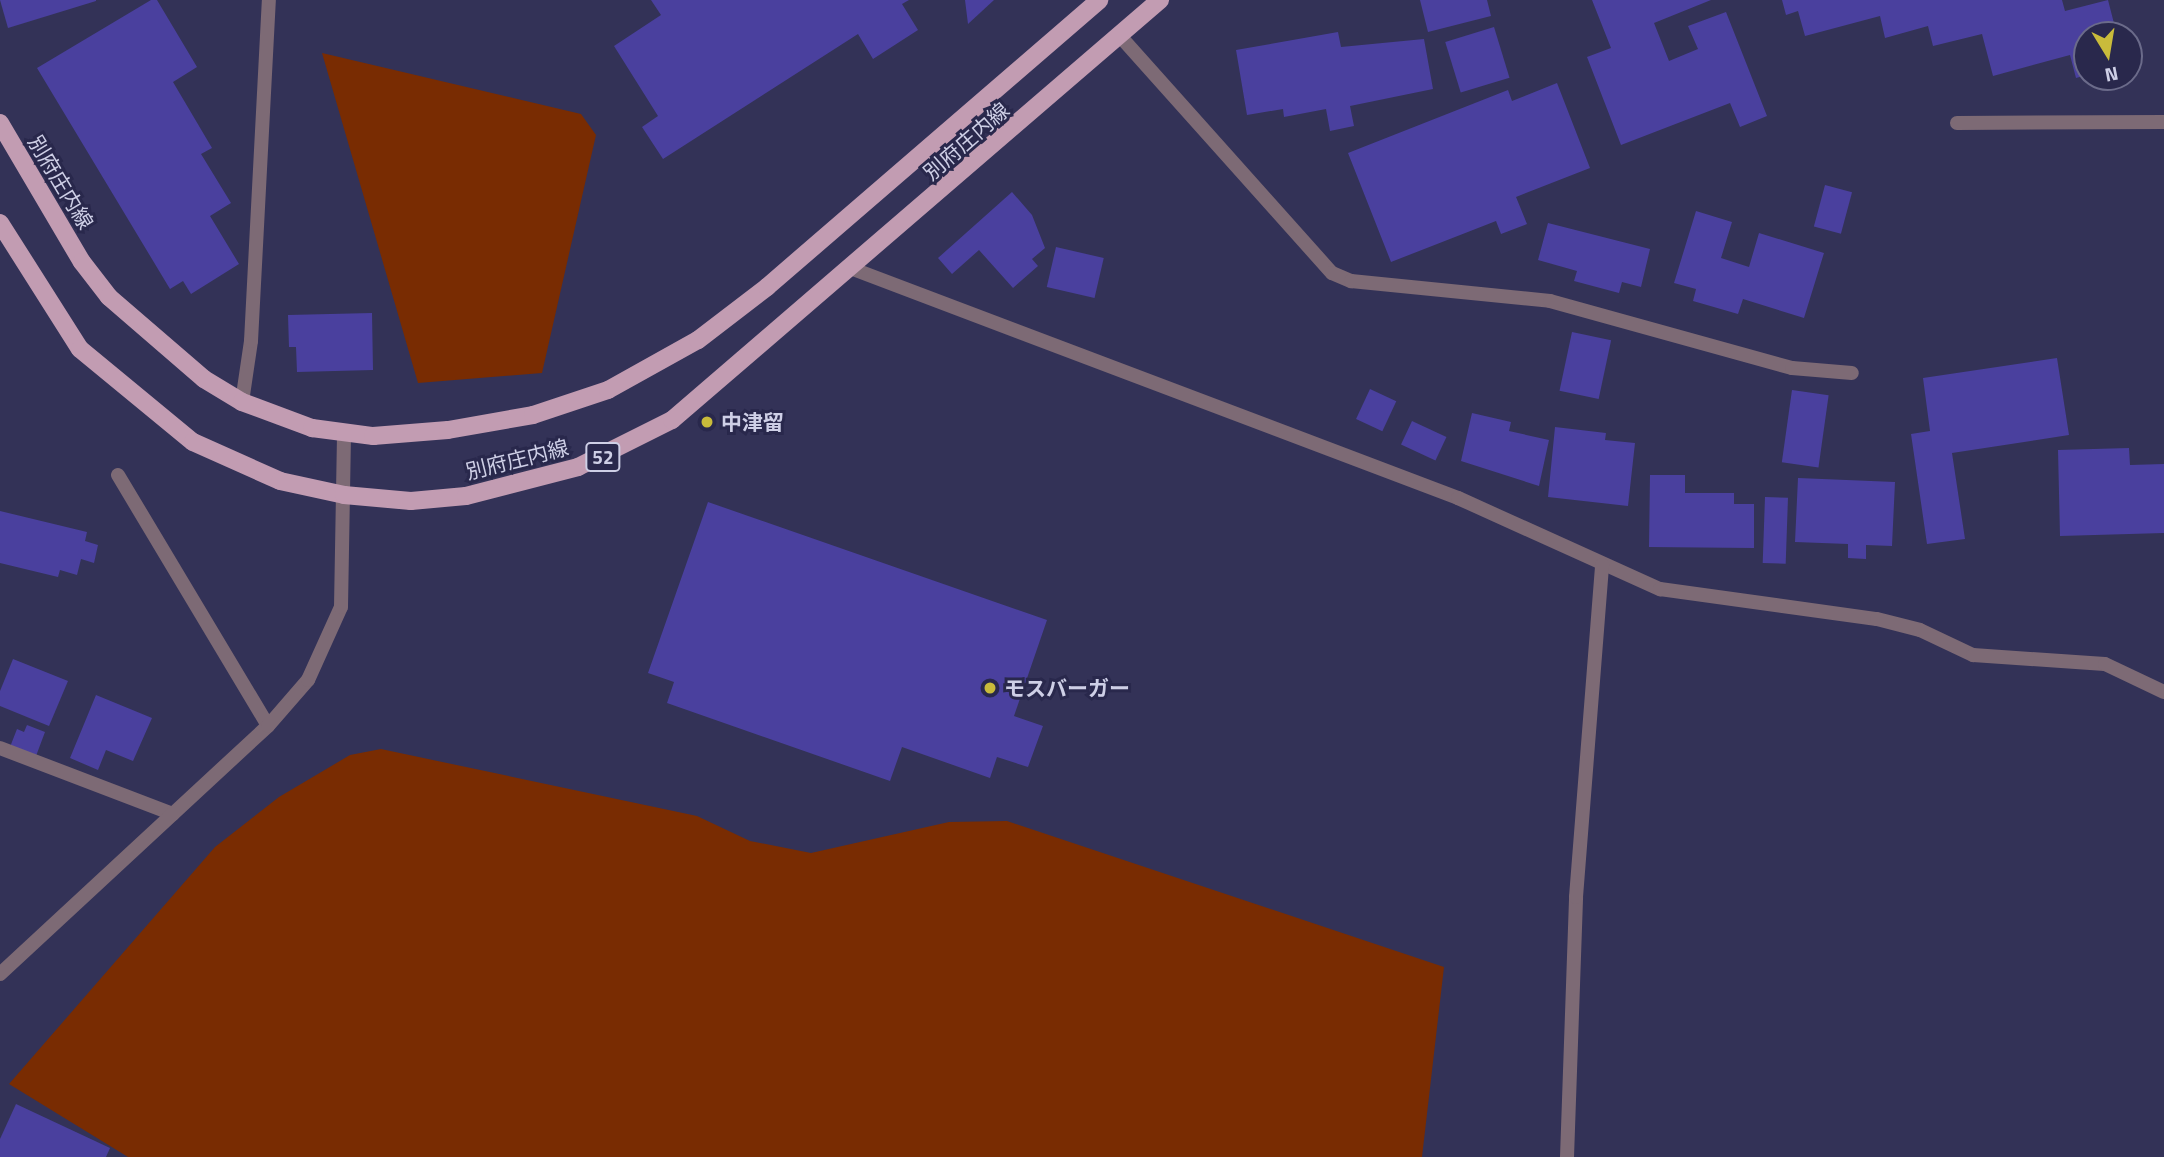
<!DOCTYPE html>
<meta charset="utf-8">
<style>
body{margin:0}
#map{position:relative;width:2164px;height:1157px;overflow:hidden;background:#333257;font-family:"Titillium Web","Noto Sans JP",sans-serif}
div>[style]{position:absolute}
.green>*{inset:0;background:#792c02}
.building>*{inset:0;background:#4a409e;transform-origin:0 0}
.minor>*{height:14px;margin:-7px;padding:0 7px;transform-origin:7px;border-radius:7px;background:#7d6a75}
.tertiary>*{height:14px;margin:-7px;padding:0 7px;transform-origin:7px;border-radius:7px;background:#7d6a75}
.primary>*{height:18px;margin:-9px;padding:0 9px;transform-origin:9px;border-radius:9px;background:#c29cb2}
.dots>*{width:19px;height:19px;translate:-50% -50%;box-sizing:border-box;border:4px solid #29284c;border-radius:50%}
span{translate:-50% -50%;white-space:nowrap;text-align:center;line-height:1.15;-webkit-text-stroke:6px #29284c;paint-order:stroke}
.shield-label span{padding:2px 5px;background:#29284c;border:2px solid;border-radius:5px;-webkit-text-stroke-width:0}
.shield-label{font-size:19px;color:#cecfe6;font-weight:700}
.street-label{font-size:21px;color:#cecfe6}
.poi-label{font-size:21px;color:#cecfe6;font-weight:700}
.left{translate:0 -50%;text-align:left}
.north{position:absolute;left:2073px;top:21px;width:70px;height:70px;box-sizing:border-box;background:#29284c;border:2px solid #6b6b8a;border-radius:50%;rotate:169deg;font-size:19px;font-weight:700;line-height:28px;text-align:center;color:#cecfe6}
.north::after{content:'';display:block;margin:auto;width:24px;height:32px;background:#c9bb3b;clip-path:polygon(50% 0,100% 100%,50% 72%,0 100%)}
</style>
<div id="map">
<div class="green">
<div style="clip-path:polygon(322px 53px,581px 114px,596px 135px,542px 373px,418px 383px)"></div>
<div style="clip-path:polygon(381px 749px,697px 816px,750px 841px,811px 853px,949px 822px,1007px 821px,1444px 967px,1422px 1157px,128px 1157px,9px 1084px,215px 847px,279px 797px,350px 755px)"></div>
</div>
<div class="building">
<div style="clip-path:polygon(0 0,96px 0,96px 1px,8px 28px)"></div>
<div style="clip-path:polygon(151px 0,157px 0,197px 67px,173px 82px,212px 148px,201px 154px,231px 203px,210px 216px,239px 264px,191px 294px,183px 281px,170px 289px,37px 68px)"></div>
<div style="clip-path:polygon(651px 0,909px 0,902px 4px,918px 30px,873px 59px,858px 34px,663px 159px,642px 127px,658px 116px,614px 46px,661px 15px)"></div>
<div style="clip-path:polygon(965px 0,994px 0,968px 24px)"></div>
<div style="clip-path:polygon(1420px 0,1487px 0,1491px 16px,1428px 32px)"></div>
<div style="clip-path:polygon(1592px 0,1711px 0,1654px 23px,1669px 61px,1698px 49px,1688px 26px,1726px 12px,1767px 116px,1740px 127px,1730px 103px,1621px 145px,1587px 57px,1611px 48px)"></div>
<div style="clip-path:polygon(1782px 0,2062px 0,2065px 11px,2108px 0,2117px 35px,2087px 35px,2087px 75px,2076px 78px,2070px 55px,1993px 76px,1982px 34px,1933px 46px,1928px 26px,1885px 38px,1880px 16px,1805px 36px,1798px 11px,1786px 15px)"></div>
<div style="left:1494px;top:27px;width:53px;height:51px;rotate:73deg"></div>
<div style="clip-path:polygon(1338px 32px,1341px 47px,1424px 39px,1433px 89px,1350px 106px,1354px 126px,1330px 131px,1326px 109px,1284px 117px,1283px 109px,1247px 115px,1236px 50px)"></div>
<div style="clip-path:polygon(1557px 83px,1590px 168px,1516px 197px,1527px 224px,1501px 234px,1496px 221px,1391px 262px,1348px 153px,1508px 90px,1512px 101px)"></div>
<div style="left:1825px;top:185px;width:28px;height:43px;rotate:15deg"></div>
<div style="clip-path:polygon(1012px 192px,1032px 215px,1045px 248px,1032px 259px,1038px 266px,1013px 288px,979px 250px,952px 274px,938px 258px)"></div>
<div style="clip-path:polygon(1696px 211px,1732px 222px,1721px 258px,1749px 267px,1759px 233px,1824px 253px,1804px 318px,1743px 299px,1738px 314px,1693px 301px,1696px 289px,1674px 283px)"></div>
<div style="clip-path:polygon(1548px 223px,1650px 249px,1641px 287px,1622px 282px,1619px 293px,1574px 281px,1577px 271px,1538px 260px)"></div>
<div style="left:1056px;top:247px;width:49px;height:41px;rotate:13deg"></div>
<div style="clip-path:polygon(372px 313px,373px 370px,297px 372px,296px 347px,289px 347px,288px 315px)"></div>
<div style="left:1572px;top:332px;width:40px;height:60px;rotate:12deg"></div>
<div style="clip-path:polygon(2057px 358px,2069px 435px,1952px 453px,1965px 539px,1927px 544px,1911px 434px,1930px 431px,1923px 378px)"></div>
<div style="left:1370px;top:389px;width:29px;height:33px;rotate:25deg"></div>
<div style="left:1792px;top:390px;width:37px;height:73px;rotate:8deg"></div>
<div style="clip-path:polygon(1472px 413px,1511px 422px,1509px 431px,1549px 440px,1539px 486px,1461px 461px)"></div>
<div style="left:1412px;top:421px;width:38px;height:26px;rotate:25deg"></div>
<div style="clip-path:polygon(1555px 427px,1606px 433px,1605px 440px,1635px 443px,1628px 506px,1548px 497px)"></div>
<div style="clip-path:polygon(2129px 448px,2130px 465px,2164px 464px,2164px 533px,2060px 536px,2058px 450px)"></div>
<div style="clip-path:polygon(1650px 475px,1685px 475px,1685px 493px,1734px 493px,1734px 504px,1754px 504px,1754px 548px,1649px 547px)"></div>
<div style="clip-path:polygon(1798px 478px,1895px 482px,1892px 546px,1866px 545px,1866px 559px,1848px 558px,1848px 544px,1795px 542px)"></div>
<div style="left:1765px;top:497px;width:23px;height:66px;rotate:2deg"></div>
<div style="clip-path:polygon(708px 502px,1047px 620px,1014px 716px,1043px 726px,1028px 767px,997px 757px,990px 778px,902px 747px,890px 781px,667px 703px,674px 682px,648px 673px)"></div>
<div style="clip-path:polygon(0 511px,87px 532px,85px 541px,98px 545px,94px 563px,81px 559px,77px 575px,60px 570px,58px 577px,0 563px)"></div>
<div style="clip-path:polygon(13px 659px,68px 681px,49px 726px,0 706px,0 691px)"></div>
<div style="clip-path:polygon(96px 695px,152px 718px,133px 761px,106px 750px,98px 770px,70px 758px)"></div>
<div style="clip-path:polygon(27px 725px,45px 732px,36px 756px,10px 747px,17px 729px,24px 732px)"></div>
<div style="clip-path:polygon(16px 1104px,110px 1148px,106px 1157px,0 1157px,0 1139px)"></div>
</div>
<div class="minor">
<div style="left:1120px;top:36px;width:318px;rotate:48.2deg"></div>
<div style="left:1332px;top:273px;width:21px;rotate:23deg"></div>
<div style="left:1351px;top:281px;width:200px;rotate:5.7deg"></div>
<div style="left:1550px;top:301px;width:251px;rotate:15.5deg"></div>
<div style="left:1792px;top:368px;width:60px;rotate:4.8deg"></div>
<div style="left:1957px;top:123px;width:207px;rotate:-0.3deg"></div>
<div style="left:853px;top:269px;width:647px;rotate:20.73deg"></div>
<div style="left:1458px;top:498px;width:222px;rotate:24.3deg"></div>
<div style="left:1660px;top:589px;width:219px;rotate:7.9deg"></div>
<div style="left:1877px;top:619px;width:44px;rotate:14.3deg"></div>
<div style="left:1920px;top:630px;width:59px;rotate:25.3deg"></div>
<div style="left:1973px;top:655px;width:132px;rotate:3.9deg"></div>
<div style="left:2105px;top:664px;width:65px;rotate:25.4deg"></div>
<div style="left:242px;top:402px;width:62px;rotate:-81.6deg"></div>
<div style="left:251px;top:341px;width:341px;rotate:-87deg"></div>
<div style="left:118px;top:475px;width:292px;rotate:59.1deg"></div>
<div style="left:0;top:748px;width:185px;rotate:20.9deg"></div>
<div style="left:1567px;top:1157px;width:260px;rotate:-88deg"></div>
<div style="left:1576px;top:897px;width:333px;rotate:-85.5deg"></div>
</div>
<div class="tertiary">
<div style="left:0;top:974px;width:365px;rotate:-42.8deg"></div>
<div style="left:268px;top:726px;width:61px;rotate:-49deg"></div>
<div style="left:308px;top:680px;width:80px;rotate:-65.7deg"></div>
<div style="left:341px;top:607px;width:173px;rotate:-89deg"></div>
</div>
<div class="primary">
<div style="left:0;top:123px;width:161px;rotate:59.5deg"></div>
<div style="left:82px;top:262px;width:44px;rotate:52.4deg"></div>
<div style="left:109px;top:297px;width:125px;rotate:40.8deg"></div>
<div style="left:204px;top:379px;width:44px;rotate:31.2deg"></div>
<div style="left:242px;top:402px;width:75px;rotate:20.4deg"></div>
<div style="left:312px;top:428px;width:62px;rotate:7.5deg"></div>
<div style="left:373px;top:436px;width:75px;rotate:-4.6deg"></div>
<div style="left:448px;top:430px;width:86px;rotate:-10deg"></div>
<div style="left:533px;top:415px;width:79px;rotate:-18.4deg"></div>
<div style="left:608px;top:390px;width:103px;rotate:-29.1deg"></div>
<div style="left:698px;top:340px;width:87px;rotate:-37.5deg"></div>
<div style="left:767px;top:287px;width:439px;rotate:-40.8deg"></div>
<div style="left:0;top:223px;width:149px;rotate:57.6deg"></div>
<div style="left:80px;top:349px;width:146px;rotate:39.5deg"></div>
<div style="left:193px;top:442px;width:95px;rotate:24.1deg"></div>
<div style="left:280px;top:481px;width:66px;rotate:12.3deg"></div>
<div style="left:344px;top:495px;width:67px;rotate:5.1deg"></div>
<div style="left:411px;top:501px;width:55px;rotate:-5.2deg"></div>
<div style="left:466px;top:496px;width:116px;rotate:-14.5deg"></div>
<div style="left:578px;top:467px;width:105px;rotate:-26.6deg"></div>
<div style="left:672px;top:420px;width:644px;rotate:-40.72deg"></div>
</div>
<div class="dots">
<div style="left:707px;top:422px;background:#c9bb3b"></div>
<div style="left:990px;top:688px;background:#c9bb3b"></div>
</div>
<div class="shield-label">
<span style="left:603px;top:457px">52</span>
</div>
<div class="street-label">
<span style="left:966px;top:141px;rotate:-41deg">別府庄内線</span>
<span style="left:61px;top:182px;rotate:59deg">別府庄内線</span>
<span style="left:517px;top:459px;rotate:-14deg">別府庄内線</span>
</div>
<div class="poi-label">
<span class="left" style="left:721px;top:422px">中津留</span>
<span class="left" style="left:1004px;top:688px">モスバーガー</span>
</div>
<div class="north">N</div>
</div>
